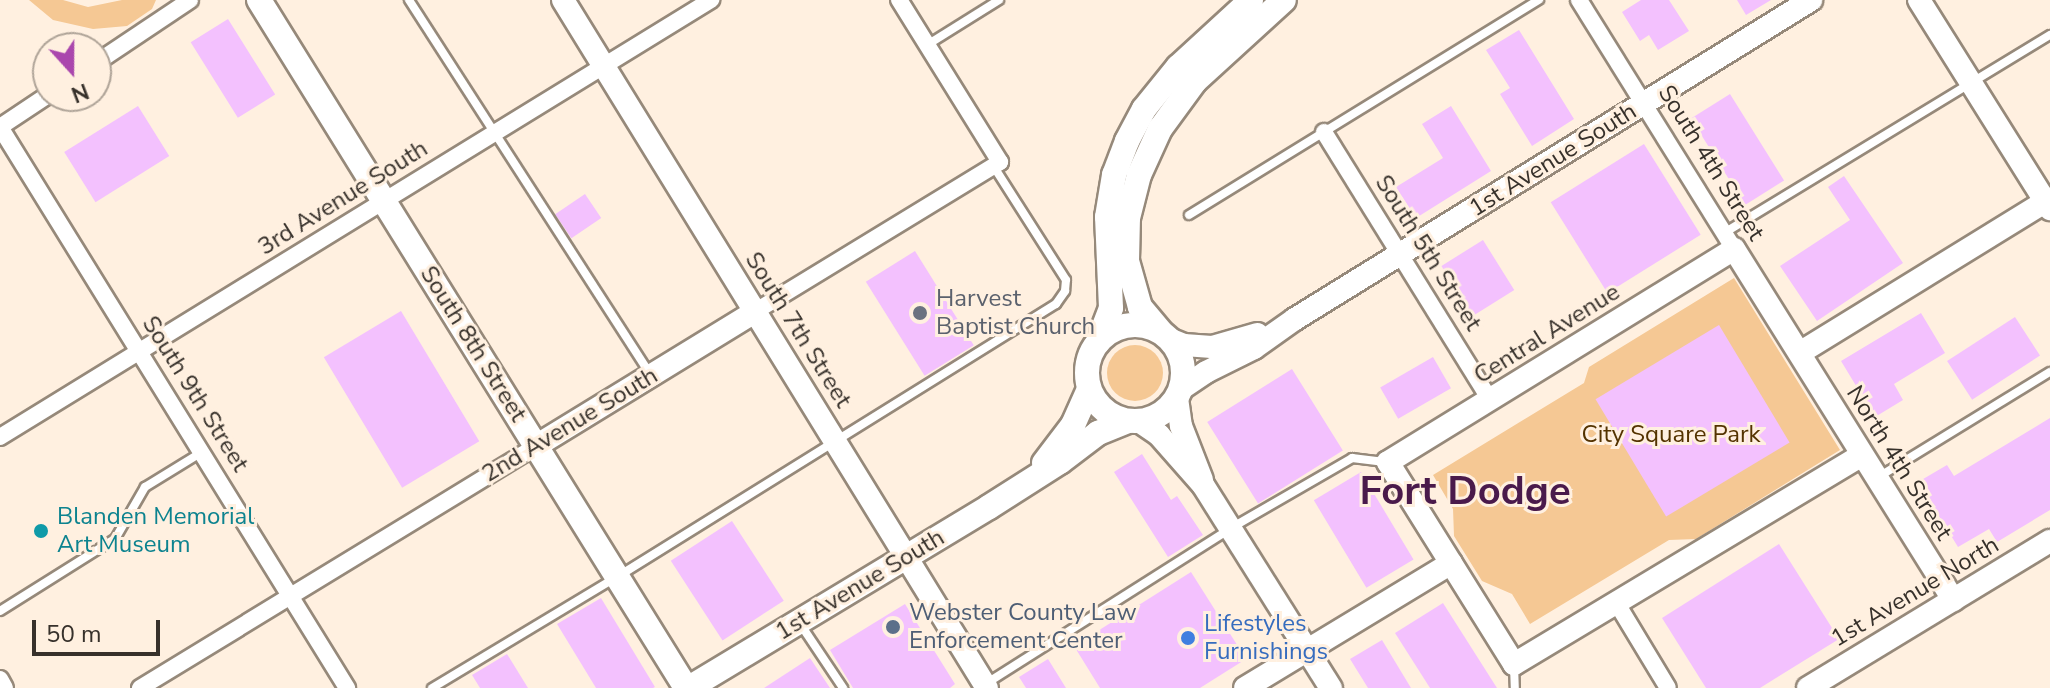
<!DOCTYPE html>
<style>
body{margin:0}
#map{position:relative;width:2050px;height:688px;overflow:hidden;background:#fff0e0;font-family:"Nunito Sans",sans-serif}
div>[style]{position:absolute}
.green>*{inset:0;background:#f5c894}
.round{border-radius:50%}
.building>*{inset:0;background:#f3c1fe;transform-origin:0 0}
.roads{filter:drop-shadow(2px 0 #96897a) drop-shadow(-2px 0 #96897a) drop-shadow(0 2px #96897a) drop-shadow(0 -2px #96897a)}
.lane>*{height:8px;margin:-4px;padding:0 4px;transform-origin:4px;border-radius:4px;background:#fff}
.street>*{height:16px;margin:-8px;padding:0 8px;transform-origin:8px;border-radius:8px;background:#fff}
.secondary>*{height:22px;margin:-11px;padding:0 11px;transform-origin:11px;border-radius:11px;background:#fff}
.primary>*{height:24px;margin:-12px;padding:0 12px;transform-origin:12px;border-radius:12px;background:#fff}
.primary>.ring{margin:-12px;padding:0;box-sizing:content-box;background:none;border:24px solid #fff;border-radius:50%}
.dots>*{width:22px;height:22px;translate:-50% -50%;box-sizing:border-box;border:4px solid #fff0e0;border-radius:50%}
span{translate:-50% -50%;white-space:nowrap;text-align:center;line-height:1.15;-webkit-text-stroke:6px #fff0e0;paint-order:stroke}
.street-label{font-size:24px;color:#37312b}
.worship-label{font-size:24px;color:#5b616d}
.left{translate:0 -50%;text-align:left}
.park-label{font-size:24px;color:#543300}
.culture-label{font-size:24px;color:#0d838f}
.service-label{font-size:24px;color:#4e5e75}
.shop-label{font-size:24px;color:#366cbe}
.town-label{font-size:40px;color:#4a1a4b;font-weight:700}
.north{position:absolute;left:32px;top:32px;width:80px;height:80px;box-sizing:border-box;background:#fff0e0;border:2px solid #afa498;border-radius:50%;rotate:159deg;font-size:22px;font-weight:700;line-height:32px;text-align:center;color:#37312b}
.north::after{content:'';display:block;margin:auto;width:28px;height:36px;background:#aa47ad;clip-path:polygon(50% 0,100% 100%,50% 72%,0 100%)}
.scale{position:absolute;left:32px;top:620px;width:128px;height:36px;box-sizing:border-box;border:4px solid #37312b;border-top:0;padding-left:10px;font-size:24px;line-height:28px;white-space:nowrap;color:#37312b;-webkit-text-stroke:6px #fff0e0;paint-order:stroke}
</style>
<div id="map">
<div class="green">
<div style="clip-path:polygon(29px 0,63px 0,88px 7px,122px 0,156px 0,152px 9px,127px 26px,93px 29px,53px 20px)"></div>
<div style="clip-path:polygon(1734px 278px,1840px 450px,1696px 539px,1669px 540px,1530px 624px,1512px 594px,1482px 581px,1454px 536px,1453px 509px,1433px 475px,1584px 383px,1589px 367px)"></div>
<div class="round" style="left:1107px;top:345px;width:56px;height:56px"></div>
</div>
<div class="building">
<div style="clip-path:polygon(1641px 0,1669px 0,1689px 31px,1658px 50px,1649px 35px,1640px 41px,1622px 12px)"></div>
<div style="clip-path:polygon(1737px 0,1771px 0,1746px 15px)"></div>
<div style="left:228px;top:19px;width:89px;height:44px;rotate:58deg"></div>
<div style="clip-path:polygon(1519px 30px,1574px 119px,1532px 146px,1500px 94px,1510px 88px,1486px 50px)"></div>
<div style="left:1730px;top:94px;width:102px;height:46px;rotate:58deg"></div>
<div style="left:138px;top:106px;width:59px;height:87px;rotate:58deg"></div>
<div style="clip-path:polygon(1451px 106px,1491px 171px,1416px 218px,1396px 187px,1443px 158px,1422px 124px)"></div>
<div style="left:1644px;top:144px;width:107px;height:110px;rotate:58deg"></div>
<div style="clip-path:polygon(1844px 176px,1903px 263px,1817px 321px,1780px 266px,1850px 220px,1828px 187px)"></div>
<div style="left:585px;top:194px;width:29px;height:36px;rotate:56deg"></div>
<div style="left:1483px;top:240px;width:59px;height:49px;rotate:58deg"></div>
<div style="left:915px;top:251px;width:111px;height:58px;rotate:58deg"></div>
<div style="left:401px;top:311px;width:152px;height:90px;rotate:59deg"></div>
<div style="clip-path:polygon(1921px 313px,1945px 353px,1894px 384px,1903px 400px,1875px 417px,1841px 361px)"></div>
<div style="left:2015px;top:317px;width:46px;height:81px;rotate:57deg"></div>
<div style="left:1719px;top:325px;width:137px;height:144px;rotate:59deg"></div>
<div style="left:1433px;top:357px;width:36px;height:61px;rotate:60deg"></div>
<div style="left:1292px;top:369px;width:96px;height:100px;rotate:58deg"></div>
<div style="clip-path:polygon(2050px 418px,2050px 510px,1997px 542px,1989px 529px,1958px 547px,1918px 482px,1947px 465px,1954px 476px)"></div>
<div style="clip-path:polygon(1142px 454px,1171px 500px,1177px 496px,1203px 535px,1168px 557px,1114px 472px)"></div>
<div style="left:1361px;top:472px;width:102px;height:55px;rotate:59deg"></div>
<div style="left:732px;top:521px;width:95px;height:73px;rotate:57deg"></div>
<div style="clip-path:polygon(1779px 544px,1839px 639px,1760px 688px,1706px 688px,1662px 618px)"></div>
<div style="clip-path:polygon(1191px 572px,1246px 659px,1200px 688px,1100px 688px,1074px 646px)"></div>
<div style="clip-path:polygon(601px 598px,655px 687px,653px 688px,596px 688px,557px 624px)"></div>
<div style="clip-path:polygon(1443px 603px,1497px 688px,1430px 688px,1395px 633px)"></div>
<div style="clip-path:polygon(905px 604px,955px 684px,950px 688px,853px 688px,830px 650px)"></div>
<div style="clip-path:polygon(1382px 640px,1411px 688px,1368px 688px,1350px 659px)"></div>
<div style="clip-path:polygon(507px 654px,528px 688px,480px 688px,472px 675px)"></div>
<div style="clip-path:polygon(810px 658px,830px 688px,764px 688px)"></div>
<div style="clip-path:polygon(1048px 659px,1066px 688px,1026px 688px,1019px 677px)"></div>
</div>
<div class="roads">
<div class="lane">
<div style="left:409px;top:0;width:446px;rotate:57.2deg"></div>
<div style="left:927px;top:45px;width:85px;rotate:-32deg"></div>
<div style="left:1189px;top:215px;width:411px;rotate:-31.6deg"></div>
<div style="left:1724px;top:233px;width:381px;rotate:-31.3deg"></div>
<div style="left:1880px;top:476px;width:199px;rotate:-31.5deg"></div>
<div style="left:0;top:611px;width:136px;rotate:-32.1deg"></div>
<div style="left:115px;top:539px;width:60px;rotate:-60deg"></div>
<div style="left:145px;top:487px;width:67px;rotate:-31.6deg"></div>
<div style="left:801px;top:625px;width:76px;rotate:56.3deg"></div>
<div style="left:1514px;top:665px;width:23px;rotate:88deg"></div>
<div style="left:987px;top:683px;width:289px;rotate:-32.4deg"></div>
<div style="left:1231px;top:528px;width:140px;rotate:-30deg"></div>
<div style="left:1352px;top:458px;width:33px;rotate:7deg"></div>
<div style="left:432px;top:688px;width:216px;rotate:-31deg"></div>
<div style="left:617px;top:577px;width:517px;rotate:-31.88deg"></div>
<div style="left:1056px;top:304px;width:16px;rotate:-55deg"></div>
<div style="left:1065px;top:291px;width:11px;rotate:-85deg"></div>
<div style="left:1066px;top:280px;width:134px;rotate:-122.5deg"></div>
</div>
<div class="street">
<div style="left:1579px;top:0;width:293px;rotate:58.1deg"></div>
<div style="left:96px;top:63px;width:113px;rotate:-33.8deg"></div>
<div style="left:48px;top:95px;width:58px;rotate:146.3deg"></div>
<div style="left:0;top:127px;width:660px;rotate:58.26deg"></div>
<div style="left:1324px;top:132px;width:315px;rotate:58.2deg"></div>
<div style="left:756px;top:311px;width:286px;rotate:-31.4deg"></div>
<div style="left:1000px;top:162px;width:191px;rotate:-121.9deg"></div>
<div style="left:0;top:437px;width:835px;rotate:-31.58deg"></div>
<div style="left:1616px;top:602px;width:100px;rotate:58.8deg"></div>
<div style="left:0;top:679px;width:10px;rotate:61deg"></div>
<div style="left:140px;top:688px;width:464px;rotate:-31.4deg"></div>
</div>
<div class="secondary">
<div style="left:563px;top:0;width:808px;rotate:58.36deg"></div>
<div style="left:1919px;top:0;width:247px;rotate:57.9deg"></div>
<div style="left:1169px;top:339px;width:16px;rotate:22deg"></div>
<div style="left:1184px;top:345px;width:28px;rotate:4deg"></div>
<div style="left:1212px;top:347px;width:47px;rotate:-16.1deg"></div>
<div style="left:1801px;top:352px;width:292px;rotate:-31.6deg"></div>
<div style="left:1181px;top:389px;width:30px;rotate:-34deg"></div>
<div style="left:1206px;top:372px;width:54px;rotate:-26.6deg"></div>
<div style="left:1254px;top:348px;width:50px;rotate:-35.3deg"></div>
<div style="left:1295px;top:319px;width:607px;rotate:-31.73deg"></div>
<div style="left:1177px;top:398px;width:28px;rotate:82deg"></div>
<div style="left:1181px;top:426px;width:58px;rotate:68.7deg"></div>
<div style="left:1140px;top:422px;width:23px;rotate:34deg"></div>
<div style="left:1159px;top:435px;width:67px;rotate:48.7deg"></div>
<div style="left:1203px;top:485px;width:240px;rotate:57.8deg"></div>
<div style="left:536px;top:446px;width:258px;rotate:-31.5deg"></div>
<div style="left:1862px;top:455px;width:406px;rotate:149deg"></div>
<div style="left:1514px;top:664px;width:238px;rotate:-122deg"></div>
<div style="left:1388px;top:462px;width:406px;rotate:-31.6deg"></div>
<div style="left:1734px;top:249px;width:414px;rotate:58deg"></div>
<div style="left:1245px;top:688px;width:241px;rotate:-31.2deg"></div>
<div style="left:1808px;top:688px;width:283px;rotate:-31.3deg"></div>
</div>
<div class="primary">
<div style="left:259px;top:0;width:810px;rotate:58.17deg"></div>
<div class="ring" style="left:1087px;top:325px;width:72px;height:72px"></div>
<div style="left:1161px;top:332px;width:33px;rotate:-130deg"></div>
<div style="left:1140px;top:307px;width:48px;rotate:-105.8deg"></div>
<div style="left:1127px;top:261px;width:43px;rotate:-88.7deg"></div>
<div style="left:1128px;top:218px;width:44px;rotate:-75.7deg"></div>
<div style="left:1139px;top:175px;width:51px;rotate:-65.5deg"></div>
<div style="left:1160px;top:129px;width:59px;rotate:-53.9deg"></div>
<div style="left:1195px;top:81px;width:120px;rotate:-42.3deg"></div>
<div style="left:1098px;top:342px;width:36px;rotate:-69deg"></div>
<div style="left:1111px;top:308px;width:91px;rotate:-92.5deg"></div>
<div style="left:1107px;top:217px;width:43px;rotate:-80.5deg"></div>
<div style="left:1114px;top:175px;width:36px;rotate:-69deg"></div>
<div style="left:1127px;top:141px;width:36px;rotate:-62deg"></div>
<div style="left:1144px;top:109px;width:54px;rotate:-51deg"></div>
<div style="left:1178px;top:67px;width:99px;rotate:-42.5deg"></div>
<div style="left:1044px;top:463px;width:48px;rotate:-52.7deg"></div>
<div style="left:1073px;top:425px;width:39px;rotate:-66deg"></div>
<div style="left:689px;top:688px;width:350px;rotate:-31.1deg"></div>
<div style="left:989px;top:507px;width:84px;rotate:-32.4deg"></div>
<div style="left:1060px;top:462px;width:48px;rotate:-37.3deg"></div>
<div style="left:1098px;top:433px;width:32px;rotate:-22deg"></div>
</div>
</div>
<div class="dots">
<div style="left:920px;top:313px;background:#6b7280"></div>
<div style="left:41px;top:531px;background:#0f9aa8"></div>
<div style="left:893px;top:627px;background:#5c6f8a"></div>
<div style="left:1188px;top:638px;background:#3f7fe0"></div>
</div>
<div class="street-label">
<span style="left:1553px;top:160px;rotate:-32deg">1st Avenue South</span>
<span style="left:1711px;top:163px;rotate:58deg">South 4th Street</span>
<span style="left:343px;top:198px;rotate:-32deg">3rd Avenue South</span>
<span style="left:1428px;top:253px;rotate:58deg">South 5th Street</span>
<span style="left:798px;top:330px;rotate:58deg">South 7th Street</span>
<span style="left:1547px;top:334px;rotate:-32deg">Central Avenue</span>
<span style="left:473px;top:344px;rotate:58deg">South 8th Street</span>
<span style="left:195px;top:394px;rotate:58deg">South 9th Street</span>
<span style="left:570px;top:425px;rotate:-31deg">2nd Avenue South</span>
<span style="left:1899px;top:463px;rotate:58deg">North 4th Street</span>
<span style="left:860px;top:585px;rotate:-31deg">1st Avenue South</span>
<span style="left:1915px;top:592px;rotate:-31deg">1st Avenue North</span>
</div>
<div class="worship-label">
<span class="left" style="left:936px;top:313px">Harvest<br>Baptist Church</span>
</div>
<div class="park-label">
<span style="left:1671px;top:435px">City Square Park</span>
</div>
<div class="culture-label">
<span class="left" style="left:57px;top:531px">Blanden Memorial<br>Art Museum</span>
</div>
<div class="service-label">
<span class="left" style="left:909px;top:627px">Webster County Law<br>Enforcement Center</span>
</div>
<div class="shop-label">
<span class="left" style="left:1204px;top:638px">Lifestyles<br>Furnishings</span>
</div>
<div class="town-label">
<span style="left:1465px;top:491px">Fort Dodge</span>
</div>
<div class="north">N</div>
<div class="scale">50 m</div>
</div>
